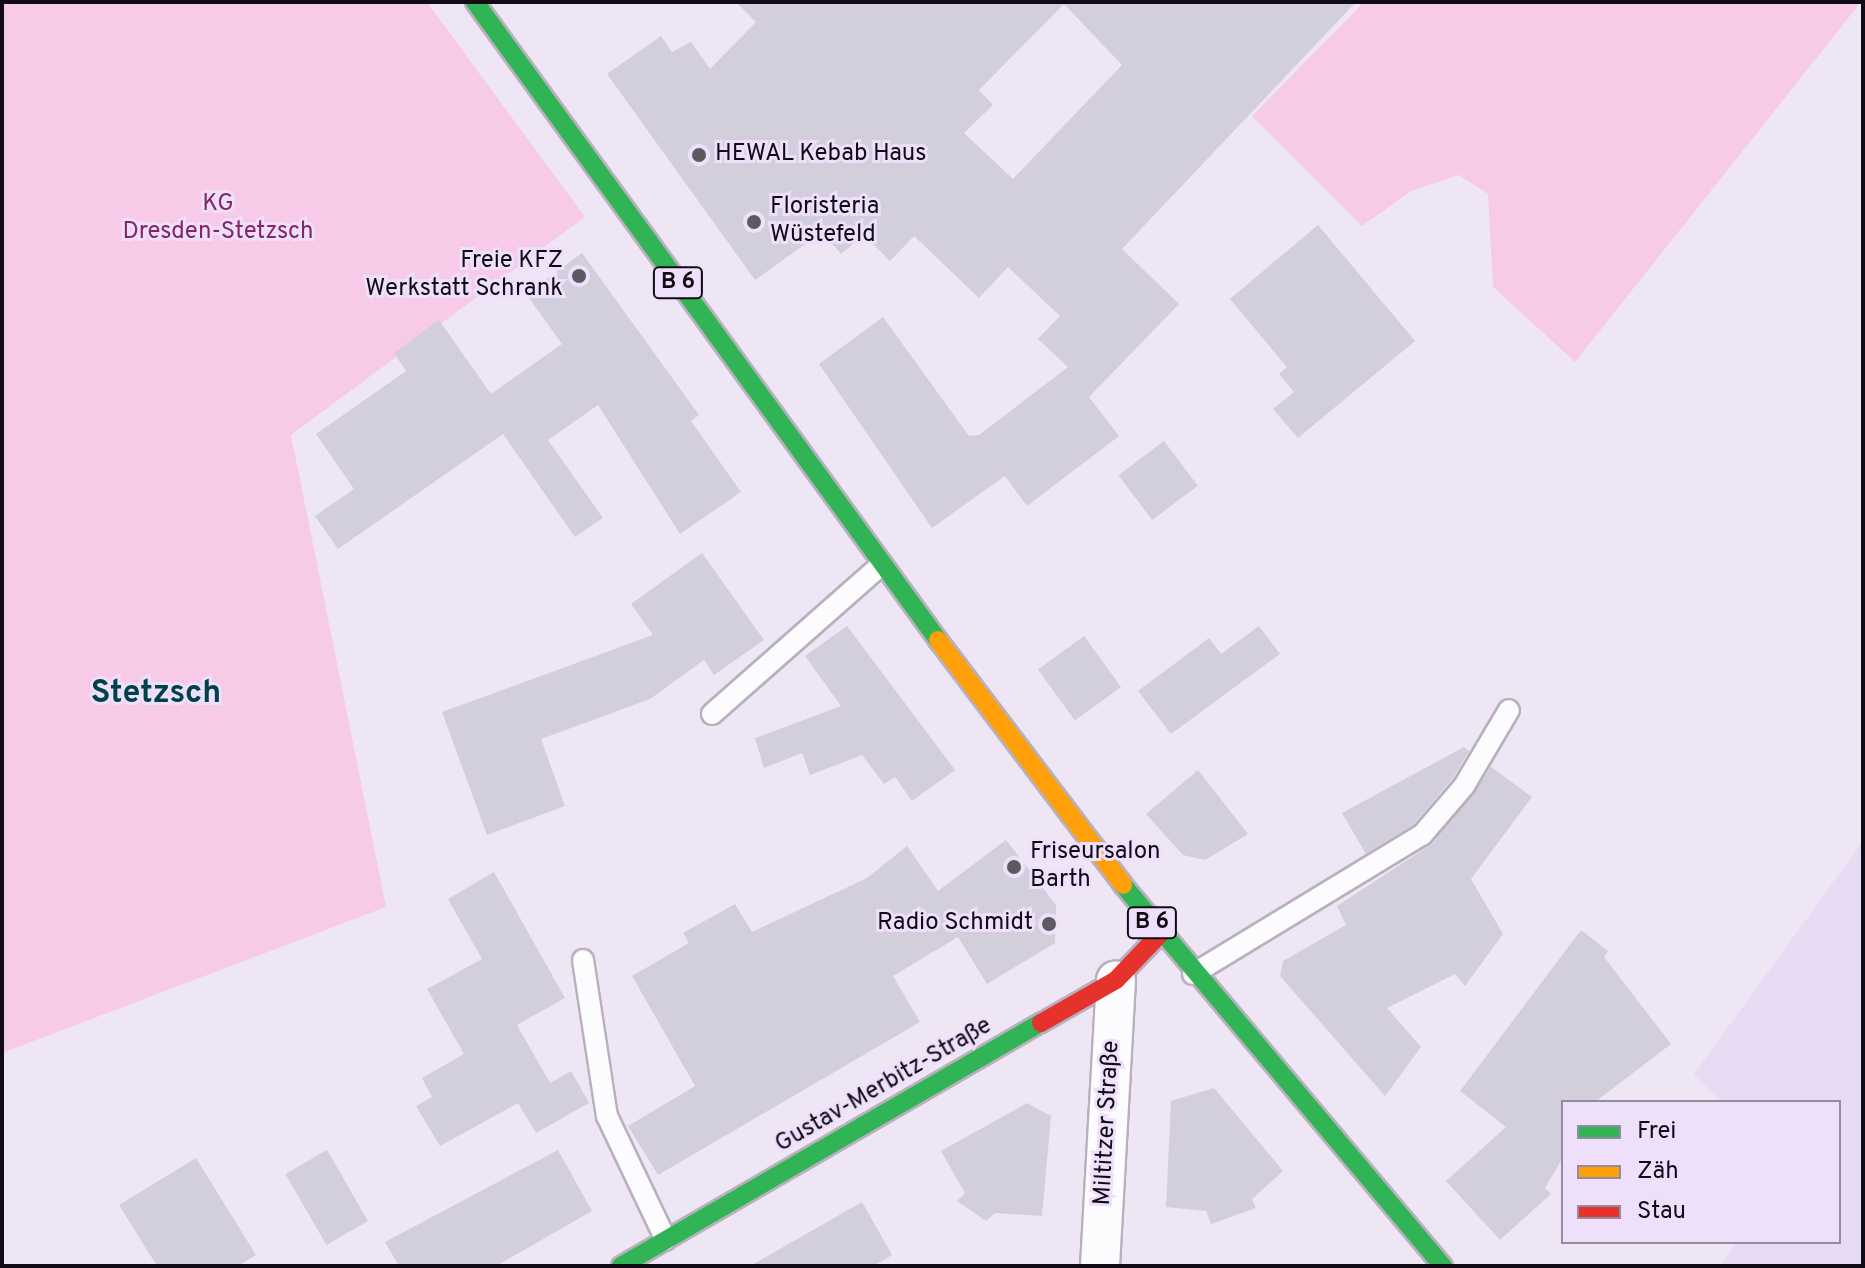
<!DOCTYPE html>
<meta charset="utf-8">
<style>
body{margin:0}
#map{position:relative;width:1865px;height:1268px;overflow:hidden;background:#eee6f5;font-family:Overpass,sans-serif}
div>[style]{position:absolute}
.built>*{inset:0;background:#e8dbf4}
.green>*{inset:0;background:#f7cbe7}
.building>*{inset:0;background:#d2cedb;transform-origin:0 0}
.roads{filter:drop-shadow(2px 0 #b8b1bd) drop-shadow(-2px 0 #b8b1bd) drop-shadow(0 2px #b8b1bd) drop-shadow(0 -2px #b8b1bd)}
.lane>*{height:20px;margin:-10px;padding:0 10px;transform-origin:10px;border-radius:10px;background:#fcfbfe}
.street>*{height:38px;margin:-19px;padding:0 19px;transform-origin:19px;border-radius:19px;background:#fcfbfe}
.fast>*{height:18px;margin:-9px;padding:0 9px;transform-origin:9px;border-radius:9px;background:#30b455}
.slow>*{height:18px;margin:-9px;padding:0 9px;transform-origin:9px;border-radius:9px;background:#ff9f0a}
.jam>*{height:18px;margin:-9px;padding:0 9px;transform-origin:9px;border-radius:9px;background:#e5322d}
.dots>*{width:22px;height:22px;translate:-50% -50%;box-sizing:border-box;border:4px solid #eee0fb;border-radius:50%}
span{translate:-50% -50%;white-space:nowrap;text-align:center;line-height:1.15;-webkit-text-stroke:6px #eee0fb;paint-order:stroke}
.shield-label span{padding:2px 6px;background:#eee0fb;border:2px solid;border-radius:6px;-webkit-text-stroke-width:0}
.shield-label{font-size:22px;color:#100b14;font-weight:700}
.poi-label{font-size:24px;color:#100b14}
.left{translate:0 -50%;text-align:left}
.right{translate:-100% -50%;text-align:right}
.park-label{font-size:24px;color:#872463}
.street-label{font-size:24px;color:#100b14}
.district-label{font-size:32px;color:#01414c;font-weight:700}
.frame{position:absolute;inset:0;border:4px solid #100b14;pointer-events:none}
.legend{position:absolute;left:1561px;top:1100px;width:280px;height:144px;box-sizing:border-box;background:#eee0fb;border:2px solid #958b9f;margin:0;padding:10px 14px;list-style:none;font-size:24px;color:#100b14}
.legend li{display:flex;align-items:center;gap:16px;height:40px}
.legend b{width:40px;border:2px solid #958b9f}
</style>
<div id="map">
<div class="built">
<div style="clip-path:polygon(1863px 841px,1863px 1266px,1720px 1266px,1737px 1242px,1839px 1242px,1839px 1102px,1721px 1102px,1694px 1074px)"></div>
</div>
<div class="green">
<div style="clip-path:polygon(2px 2px,427px 2px,585px 217px,291px 435px,386px 907px,2px 1053px)"></div>
<div style="clip-path:polygon(1364px 2px,1861px 2px,1575px 362px,1493px 287px,1488px 194px,1459px 175px,1411px 191px,1362px 226px,1252px 116px)"></div>
</div>
<div class="building">
<div style="clip-path:polygon(evenodd,736px 2px,1356px 2px,1122px 249px,1179px 304px,1089px 397px,1119px 436px,1027px 506px,1005px 476px,932px 528px,819px 364px,883px 317px,969px 436px,979px 435px,1068px 367px,1038px 339px,1060px 316px,1008px 267px,979px 298px,914px 236px,890px 261px,864px 235px,841px 254px,822px 232px,755px 280px,607px 74px,661px 36px,672px 52px,691px 42px,710px 69px,756px 22px,736px 2px,1064px 4px,1122px 65px,1013px 179px,964px 133px,993px 105px,979px 90px,1064px 4px)"></div>
<div style="clip-path:polygon(1318px 225px,1415px 341px,1298px 438px,1273px 409px,1294px 392px,1279px 374px,1287px 367px,1230px 299px)"></div>
<div style="clip-path:polygon(582px 253px,699px 415px,691px 421px,741px 492px,680px 534px,598px 405px,548px 440px,603px 518px,575px 537px,503px 434px,338px 549px,315px 516px,354px 489px,316px 434px,406px 371px,394px 353px,439px 320px,491px 394px,562px 344px,526px 294px)"></div>
<div style="left:1164px;top:441px;width:56px;height:57px;rotate:53deg"></div>
<div style="clip-path:polygon(702px 553px,764px 640px,714px 675px,704px 660px,650px 699px,541px 739px,565px 806px,487px 835px,442px 712px,653px 635px,631px 604px)"></div>
<div style="clip-path:polygon(847px 626px,955px 770px,912px 801px,895px 777px,884px 784px,862px 755px,810px 775px,802px 753px,764px 768px,755px 738px,841px 706px,805px 656px)"></div>
<div style="clip-path:polygon(1259px 626px,1280px 654px,1171px 734px,1138px 691px,1209px 638px,1221px 654px)"></div>
<div style="left:1084px;top:636px;width:63px;height:57px;rotate:54deg"></div>
<div style="clip-path:polygon(1464px 747px,1469px 751px,1453px 778px,1413px 825px,1366px 854px,1342px 813px)"></div>
<div style="clip-path:polygon(1491px 767px,1532px 797px,1471px 879px,1503px 934px,1465px 986px,1455px 974px,1387px 1008px,1421px 1047px,1385px 1096px,1280px 976px,1283px 961px,1346px 925px,1337px 906px,1432px 844px)"></div>
<div style="clip-path:polygon(1198px 770px,1248px 834px,1205px 860px,1183px 855px,1146px 814px)"></div>
<div style="clip-path:polygon(1006px 840px,1056px 905px,1055px 943px,987px 984px,958px 937px,893px 976px,920px 1022px,658px 1175px,628px 1126px,695px 1086px,632px 976px,689px 943px,683px 933px,735px 904px,752px 932px,867px 878px,907px 846px,938px 891px)"></div>
<div style="clip-path:polygon(494px 872px,565px 998px,517px 1025px,550px 1083px,571px 1071px,589px 1103px,536px 1133px,518px 1103px,440px 1146px,416px 1106px,432px 1097px,422px 1078px,464px 1054px,427px 989px,482px 959px,448px 899px)"></div>
<div style="clip-path:polygon(1581px 930px,1608px 951px,1604px 957px,1671px 1044px,1595px 1102px,1563px 1102px,1563px 1157px,1545px 1188px,1551px 1194px,1500px 1240px,1446px 1181px,1506px 1127px,1460px 1091px)"></div>
<div style="clip-path:polygon(1214px 1088px,1283px 1171px,1252px 1199px,1256px 1208px,1211px 1224px,1206px 1211px,1166px 1207px,1171px 1101px)"></div>
<div style="clip-path:polygon(1027px 1103px,1051px 1116px,1042px 1216px,995px 1213px,986px 1221px,957px 1201px,965px 1193px,941px 1151px)"></div>
<div style="left:327px;top:1150px;width:82px;height:48px;rotate:60deg"></div>
<div style="clip-path:polygon(558px 1150px,592px 1211px,496px 1266px,399px 1266px,385px 1242px)"></div>
<div style="clip-path:polygon(196px 1158px,256px 1255px,238px 1266px,157px 1266px,119px 1205px)"></div>
<div style="clip-path:polygon(862px 1202px,892px 1255px,873px 1266px,750px 1266px)"></div>
</div>
<div class="roads">
<div class="lane">
<div style="left:712px;top:714px;width:225px;rotate:-41.4deg"></div>
<div style="left:583px;top:960px;width:158px;rotate:81.3deg"></div>
<div style="left:607px;top:1116px;width:137px;rotate:64.6deg"></div>
<div style="left:1193px;top:974px;width:268px;rotate:-31.3deg"></div>
<div style="left:1422px;top:835px;width:65px;rotate:-49.4deg"></div>
<div style="left:1464px;top:786px;width:88px;rotate:-59.4deg"></div>
</div>
<div class="street">
<div style="left:1100px;top:1266px;width:286px;rotate:-86.8deg"></div>
</div>
<div class="fast">
<div style="left:475px;top:2px;width:788px;rotate:54.03deg"></div>
<div style="left:1123px;top:885px;width:498px;rotate:50deg"></div>
<div style="left:621px;top:1266px;width:485px;rotate:-30.1deg"></div>
</div>
<div class="slow">
<div style="left:938px;top:640px;width:307px;rotate:52.9deg"></div>
</div>
<div class="jam">
<div style="left:1041px;top:1023px;width:86px;rotate:-29.8deg"></div>
<div style="left:1116px;top:980px;width:64px;rotate:-46.3deg"></div>
</div>
</div>
<div class="dots">
<div style="left:699px;top:155px;background:#5e5863"></div>
<div style="left:754px;top:222px;background:#5e5863"></div>
<div style="left:579px;top:276px;background:#5e5863"></div>
<div style="left:1014px;top:867px;background:#5e5863"></div>
<div style="left:1049px;top:924px;background:#5e5863"></div>
</div>
<div class="shield-label">
<span style="left:678px;top:283px">B 6</span>
<span style="left:1152px;top:923px">B 6</span>
</div>
<div class="poi-label">
<span class="left" style="left:715px;top:155px">HEWAL Kebab Haus</span>
<span class="left" style="left:770px;top:222px">Floristeria<br>Wüstefeld</span>
<span class="right" style="left:563px;top:276px">Freie KFZ<br>Werkstatt Schrank</span>
<span class="left" style="left:1030px;top:867px">Friseursalon<br>Barth</span>
<span class="right" style="left:1033px;top:924px">Radio Schmidt</span>
</div>
<div class="park-label">
<span style="left:218px;top:219px">KG<br>Dresden-Stetzsch</span>
</div>
<div class="street-label">
<span style="left:884px;top:1086px;rotate:-30deg">Gustav-Merbitz-Straße</span>
<span style="left:1108px;top:1123px;rotate:-87deg">Miltitzer Straße</span>
</div>
<div class="district-label">
<span style="left:156px;top:694px">Stetzsch</span>
</div>
<div class="frame"></div>
<ul class="legend">
<li><b style="height:10px;background:#30b455"></b>Frei</li>
<li><b style="height:10px;background:#ff9f0a"></b>Zäh</li>
<li><b style="height:10px;background:#e5322d"></b>Stau</li>
</ul>
</div>
